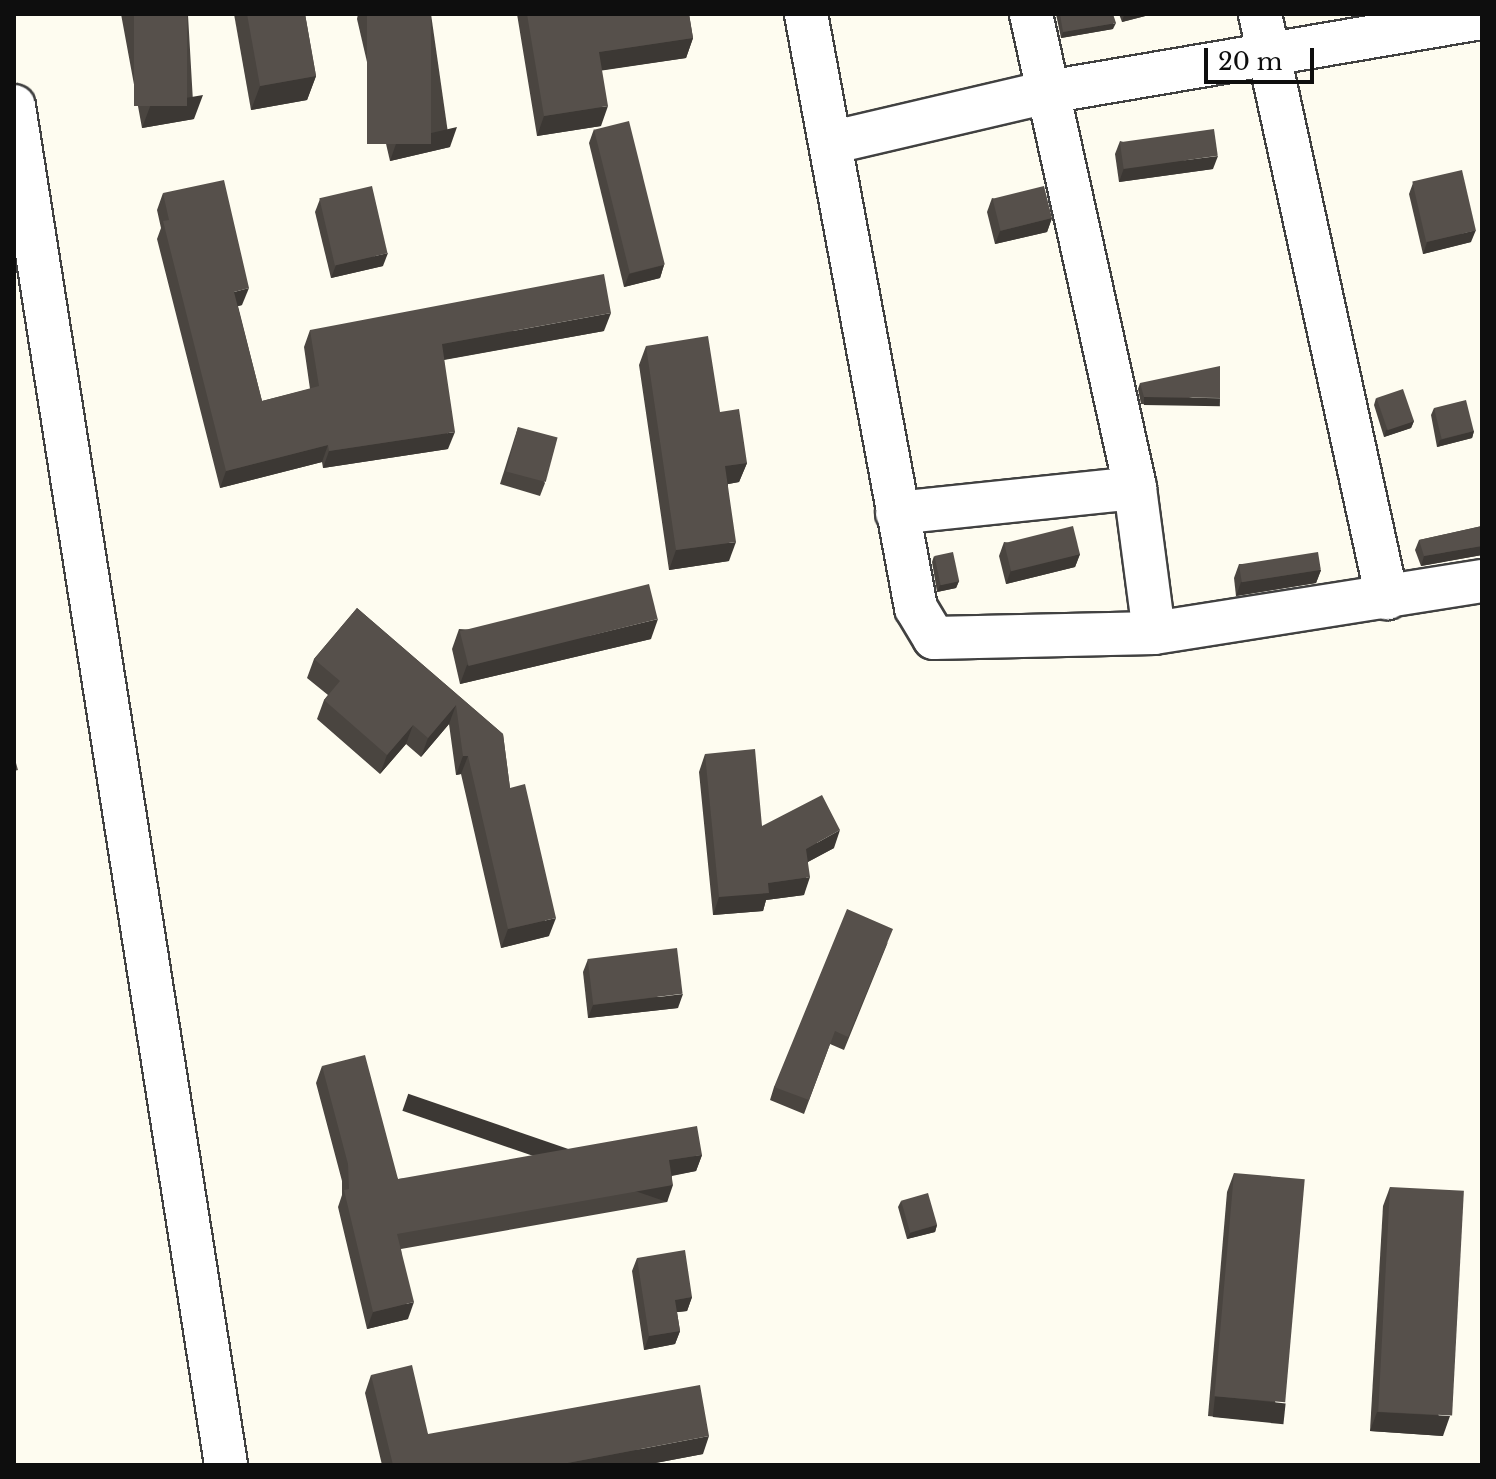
<!DOCTYPE html>
<style>
body{margin:0}
#map{position:relative;width:1496px;height:1479px;overflow:hidden;background:#fefcf0;font-family:"Libre Baskerville",serif}
div>[style]{position:absolute}
.roads{filter:drop-shadow(2px 0 #414141) drop-shadow(-2px 0 #414141) drop-shadow(0 2px #414141) drop-shadow(0 -2px #414141)}
.street>*{height:42px;margin:-21px;padding:0 21px;transform-origin:21px;border-radius:21px;background:#fff}
.wall>*{inset:0;background:#4a4540}
.shaded-wall>*{inset:0;background:#3c3834;transform-origin:0 0}
.building>*{inset:0;background:#56504b;transform-origin:0 0}
span{translate:-50% -50%;white-space:nowrap;text-align:center;line-height:1.15;-webkit-text-stroke:8px #fff;paint-order:stroke}
.frame{position:absolute;inset:0;border:16px solid #0e0e0e;pointer-events:none}
.scale{position:absolute;left:1204px;top:48px;width:110px;height:36px;box-sizing:border-box;border:4px solid #0e0e0e;border-top:0;padding-left:10px;font-size:24px;line-height:28px;white-space:nowrap;color:#0e0e0e;-webkit-text-stroke:6px #fff;paint-order:stroke}
</style>
<div id="map">
<div class="roads">
<div class="street">
<div style="left:806px;top:14px;width:604px;rotate:79.51deg"></div>
<div style="left:916px;top:608px;width:35px;rotate:59deg"></div>
<div style="left:934px;top:638px;width:220px;rotate:-1.3deg"></div>
<div style="left:1154px;top:633px;width:332px;rotate:-9deg"></div>
<div style="left:1031px;top:14px;width:485px;rotate:77.6deg"></div>
<div style="left:1135px;top:488px;width:146px;rotate:82.5deg"></div>
<div style="left:1260px;top:14px;width:598px;rotate:77.73deg"></div>
<div style="left:14px;top:106px;width:1375px;rotate:81.13deg"></div>
<div style="left:834px;top:142px;width:220px;rotate:-13.2deg"></div>
<div style="left:1048px;top:92px;width:440px;rotate:-9.7deg"></div>
<div style="left:897px;top:513px;width:239px;rotate:-6deg"></div>
</div>
</div>
<div class="wall">
<div style="clip-path:polygon(121px 14px,190px 14px,188px 15px,194px 119px,142px 128px)"></div>
<div style="clip-path:polygon(234px 14px,305px 14px,316px 76px,307px 100px,251px 110px)"></div>
<div style="clip-path:polygon(358px 14px,431px 14px,450px 147px,390px 161px,357px 19px)"></div>
<div style="clip-path:polygon(517px 14px,689px 14px,693px 38px,686px 58px,602px 70px,601px 126px,537px 136px)"></div>
<div style="clip-path:polygon(1056px 14px,1113px 14px,1113px 29px,1061px 38px)"></div>
<div style="clip-path:polygon(1119px 14px,1153px 14px,1122px 22px)"></div>
<div style="clip-path:polygon(594px 129px,664px 265px,660px 278px,624px 287px,589px 143px)"></div>
<div style="clip-path:polygon(1120px 141px,1213px 169px,1119px 182px,1115px 154px)"></div>
<div style="clip-path:polygon(1413px 183px,1471px 242px,1423px 254px,1409px 194px)"></div>
<div style="clip-path:polygon(163px 193px,242px 305px,238px 306px,262px 401px,310px 389px,304px 347px,310px 330px,604px 331px,444px 360px,448px 449px,323px 468px,322px 462px,220px 488px,157px 239px,161px 228px,157px 210px)"></div>
<div style="clip-path:polygon(992px 198px,1052px 218px,1047px 232px,995px 244px,987px 212px)"></div>
<div style="clip-path:polygon(320px 199px,383px 266px,331px 278px,315px 212px)"></div>
<div style="clip-path:polygon(646px 346px,747px 463px,739px 482px,728px 484px,729px 561px,669px 570px,639px 365px)"></div>
<div style="clip-path:polygon(1140px 383px,1217px 405px,1141px 404px,1138px 389px)"></div>
<div style="clip-path:polygon(1376px 398px,1414px 421px,1411px 428px,1384px 437px,1374px 405px)"></div>
<div style="clip-path:polygon(1434px 408px,1474px 431px,1472px 438px,1437px 447px,1431px 415px)"></div>
<div style="clip-path:polygon(518px 427px,545px 483px,540px 496px,500px 484px)"></div>
<div style="clip-path:polygon(1482px 526px,1482px 555px,1421px 566px,1415px 550px,1419px 540px)"></div>
<div style="clip-path:polygon(1004px 542px,1080px 554px,1075px 567px,1006px 584px,999px 556px)"></div>
<div style="clip-path:polygon(934px 556px,959px 581px,956px 588px,937px 592px,932px 562px)"></div>
<div style="clip-path:polygon(1239px 564px,1321px 570px,1316px 583px,1236px 596px,1234px 578px)"></div>
<div style="clip-path:polygon(357px 608px,503px 734px,510px 788px,549px 936px,501px 948px,461px 774px,456px 775px,449px 724px,421px 757px,406px 744px,380px 774px,317px 719px,324px 700px,328px 695px,307px 678px,314px 659px)"></div>
<div style="clip-path:polygon(459px 629px,651px 639px,460px 684px,452px 649px)"></div>
<div style="clip-path:polygon(705px 754px,762px 826px,834px 848px,808px 862px,804px 895px,766px 900px,763px 911px,713px 915px,699px 772px)"></div>
<div style="clip-path:polygon(888px 942px,844px 1050px,830px 1044px,804px 1114px,770px 1100px,774px 1087px)"></div>
<div style="clip-path:polygon(588px 959px,678px 1008px,588px 1018px,583px 972px)"></div>
<div style="clip-path:polygon(322px 1066px,398px 1179px,702px 1155px,696px 1171px,672px 1176px,667px 1202px,401px 1249px,408px 1319px,367px 1329px,338px 1207px,342px 1195px,342px 1181px,316px 1083px)"></div>
<div style="clip-path:polygon(1234px 1173px,1279px 1423px,1208px 1416px,1227px 1192px)"></div>
<div style="clip-path:polygon(1390px 1187px,1443px 1436px,1370px 1431px,1383px 1206px)"></div>
<div style="clip-path:polygon(901px 1201px,937px 1225px,935px 1232px,907px 1239px,898px 1207px)"></div>
<div style="clip-path:polygon(637px 1258px,692px 1297px,687px 1311px,677px 1312px,680px 1331px,675px 1344px,644px 1350px,632px 1271px)"></div>
<div style="clip-path:polygon(371px 1375px,428px 1434px,703px 1454px,645px 1465px,382px 1465px,365px 1393px)"></div>
</div>
<div class="shaded-wall">
<div style="clip-path:polygon(1128px 14px,1153px 14px,1122px 22px,1124px 15px)"></div>
<div style="clip-path:polygon(1116px 23px,1113px 29px,1061px 38px,1063px 32px)"></div>
<div style="clip-path:polygon(693px 38px,686px 58px,592px 72px,599px 52px)"></div>
<div style="clip-path:polygon(316px 76px,307px 100px,251px 110px,260px 86px)"></div>
<div style="clip-path:polygon(203px 95px,194px 119px,142px 128px,151px 104px)"></div>
<div style="clip-path:polygon(608px 106px,601px 126px,537px 136px,544px 116px)"></div>
<div style="clip-path:polygon(457px 127px,450px 147px,390px 161px,397px 141px)"></div>
<div style="clip-path:polygon(1218px 156px,1213px 169px,1119px 182px,1124px 168px)"></div>
<div style="clip-path:polygon(1052px 218px,1047px 232px,995px 244px,1000px 231px)"></div>
<div style="clip-path:polygon(1476px 230px,1471px 242px,1423px 254px,1427px 242px)"></div>
<div style="clip-path:polygon(388px 253px,383px 266px,331px 278px,336px 265px)"></div>
<div style="clip-path:polygon(664px 265px,660px 278px,624px 287px,629px 274px)"></div>
<div style="clip-path:polygon(249px 288px,242px 305px,228px 309px,234px 292px)"></div>
<div style="clip-path:polygon(611px 313px,604px 331px,436px 361px,442px 344px)"></div>
<div style="left:1144px;top:397px;width:76px;height:8px;rotate:1deg"></div>
<div style="clip-path:polygon(1414px 421px,1411px 428px,1384px 437px,1386px 430px)"></div>
<div style="clip-path:polygon(1474px 431px,1472px 438px,1437px 447px,1440px 440px)"></div>
<div style="clip-path:polygon(455px 432px,448px 449px,323px 468px,329px 451px)"></div>
<div style="clip-path:polygon(328px 445px,322px 462px,220px 488px,226px 471px)"></div>
<div style="clip-path:polygon(747px 463px,739px 482px,718px 486px,725px 466px)"></div>
<div style="clip-path:polygon(736px 542px,729px 561px,669px 570px,676px 550px)"></div>
<div style="clip-path:polygon(1482px 546px,1482px 555px,1421px 566px,1424px 556px)"></div>
<div style="clip-path:polygon(1080px 554px,1075px 567px,1006px 584px,1011px 570px)"></div>
<div style="clip-path:polygon(1321px 570px,1316px 583px,1236px 596px,1241px 582px)"></div>
<div style="clip-path:polygon(959px 581px,956px 588px,937px 592px,940px 585px)"></div>
<div style="clip-path:polygon(658px 619px,651px 639px,460px 684px,467px 665px)"></div>
<div style="clip-path:polygon(456px 705px,449px 724px,421px 757px,428px 738px)"></div>
<div style="clip-path:polygon(413px 725px,406px 744px,380px 774px,387px 755px)"></div>
<div style="clip-path:polygon(463px 756px,468px 756px,461px 774px,456px 775px)"></div>
<div style="clip-path:polygon(840px 830px,834px 848px,800px 866px,806px 849px)"></div>
<div style="clip-path:polygon(810px 877px,804px 895px,766px 900px,763px 911px,713px 915px,719px 897px,768px 883px)"></div>
<div style="clip-path:polygon(556px 918px,549px 936px,501px 948px,508px 929px)"></div>
<div style="clip-path:polygon(683px 994px,678px 1008px,588px 1018px,593px 1005px)"></div>
<div style="clip-path:polygon(702px 1155px,696px 1171px,663px 1177px,669px 1160px)"></div>
<div style="left:673px;top:1185px;width:18px;height:280px;rotate:109deg"></div>
<div style="clip-path:polygon(937px 1225px,935px 1232px,907px 1239px,910px 1233px)"></div>
<div style="clip-path:polygon(692px 1297px,687px 1311px,670px 1313px,675px 1300px)"></div>
<div style="clip-path:polygon(414px 1302px,408px 1319px,367px 1329px,373px 1312px)"></div>
<div style="clip-path:polygon(680px 1331px,675px 1344px,644px 1350px,649px 1336px)"></div>
<div style="left:1215px;top:1396px;width:71px;height:21px;rotate:6deg"></div>
<div style="clip-path:polygon(1377px 1412px,1450px 1416px,1443px 1436px,1370px 1431px)"></div>
<div style="clip-path:polygon(709px 1436px,703px 1454px,645px 1465px,557px 1465px)"></div>
</div>
<div class="building">
<div style="left:134px;top:14px;width:53px;height:92px"></div>
<div style="clip-path:polygon(247px 14px,305px 14px,316px 76px,260px 86px)"></div>
<div style="left:367px;top:14px;width:64px;height:130px"></div>
<div style="clip-path:polygon(527px 14px,689px 14px,693px 38px,599px 52px,608px 106px,544px 116px)"></div>
<div style="clip-path:polygon(1060px 14px,1113px 14px,1116px 23px,1063px 32px)"></div>
<div style="left:629px;top:121px;width:148px;height:36px;rotate:76deg"></div>
<div style="left:1214px;top:129px;width:27px;height:95px;rotate:82deg"></div>
<div style="left:1462px;top:170px;width:62px;height:51px;rotate:77deg"></div>
<div style="clip-path:polygon(224px 180px,249px 288px,234px 292px,262px 401px,319px 386px,310px 330px,604px 274px,611px 313px,442px 344px,455px 432px,329px 451px,328px 445px,226px 471px,163px 221px,169px 220px,163px 193px)"></div>
<div style="left:372px;top:186px;width:69px;height:54px;rotate:77deg"></div>
<div style="left:1044px;top:186px;width:33px;height:53px;rotate:76deg"></div>
<div style="clip-path:polygon(708px 336px,720px 412px,739px 409px,747px 463px,725px 466px,736px 542px,676px 550px,646px 346px)"></div>
<div style="clip-path:polygon(1220px 366px,1220px 398px,1144px 397px,1140px 383px)"></div>
<div style="left:1403px;top:389px;width:34px;height:28px;rotate:71deg"></div>
<div style="left:1466px;top:400px;width:32px;height:33px;rotate:76deg"></div>
<div style="left:518px;top:427px;width:41px;height:46px;rotate:15deg"></div>
<div style="left:1073px;top:526px;width:29px;height:71px;rotate:76deg"></div>
<div style="clip-path:polygon(1482px 526px,1482px 546px,1424px 556px,1419px 540px)"></div>
<div style="left:953px;top:552px;width:30px;height:19px;rotate:78deg"></div>
<div style="left:1318px;top:552px;width:18px;height:80px;rotate:81deg"></div>
<div style="left:649px;top:584px;width:36px;height:195px;rotate:76deg"></div>
<div style="clip-path:polygon(357px 608px,503px 734px,510px 788px,525px 784px,556px 918px,508px 929px,468px 756px,463px 756px,456px 705px,428px 738px,413px 725px,387px 755px,324px 700px,340px 681px,314px 659px)"></div>
<div style="clip-path:polygon(755px 749px,762px 826px,822px 795px,840px 830px,806px 849px,810px 877px,768px 883px,769px 893px,719px 897px,705px 754px)"></div>
<div style="clip-path:polygon(14px 756px,18px 770px,14px 771px)"></div>
<div style="clip-path:polygon(847px 909px,893px 929px,848px 1037px,835px 1031px,809px 1100px,774px 1087px)"></div>
<div style="left:677px;top:948px;width:46px;height:90px;rotate:83deg"></div>
<div style="clip-path:polygon(365px 1055px,398px 1179px,697px 1126px,702px 1155px,669px 1160px,673px 1185px,397px 1234px,414px 1302px,373px 1312px,344px 1190px,349px 1189px,348px 1164px,322px 1066px)"></div>
<div style="left:1234px;top:1173px;width:71px;height:224px;rotate:5deg"></div>
<div style="left:1390px;top:1187px;width:74px;height:225px;rotate:3deg"></div>
<div style="left:928px;top:1193px;width:33px;height:28px;rotate:74deg"></div>
<div style="clip-path:polygon(685px 1250px,692px 1297px,675px 1300px,680px 1331px,649px 1336px,637px 1258px)"></div>
<div style="clip-path:polygon(412px 1365px,428px 1434px,700px 1385px,709px 1436px,557px 1465px,393px 1465px,371px 1375px)"></div>
</div>
<div class="frame"></div>
<div class="scale">20 m</div>
</div>
